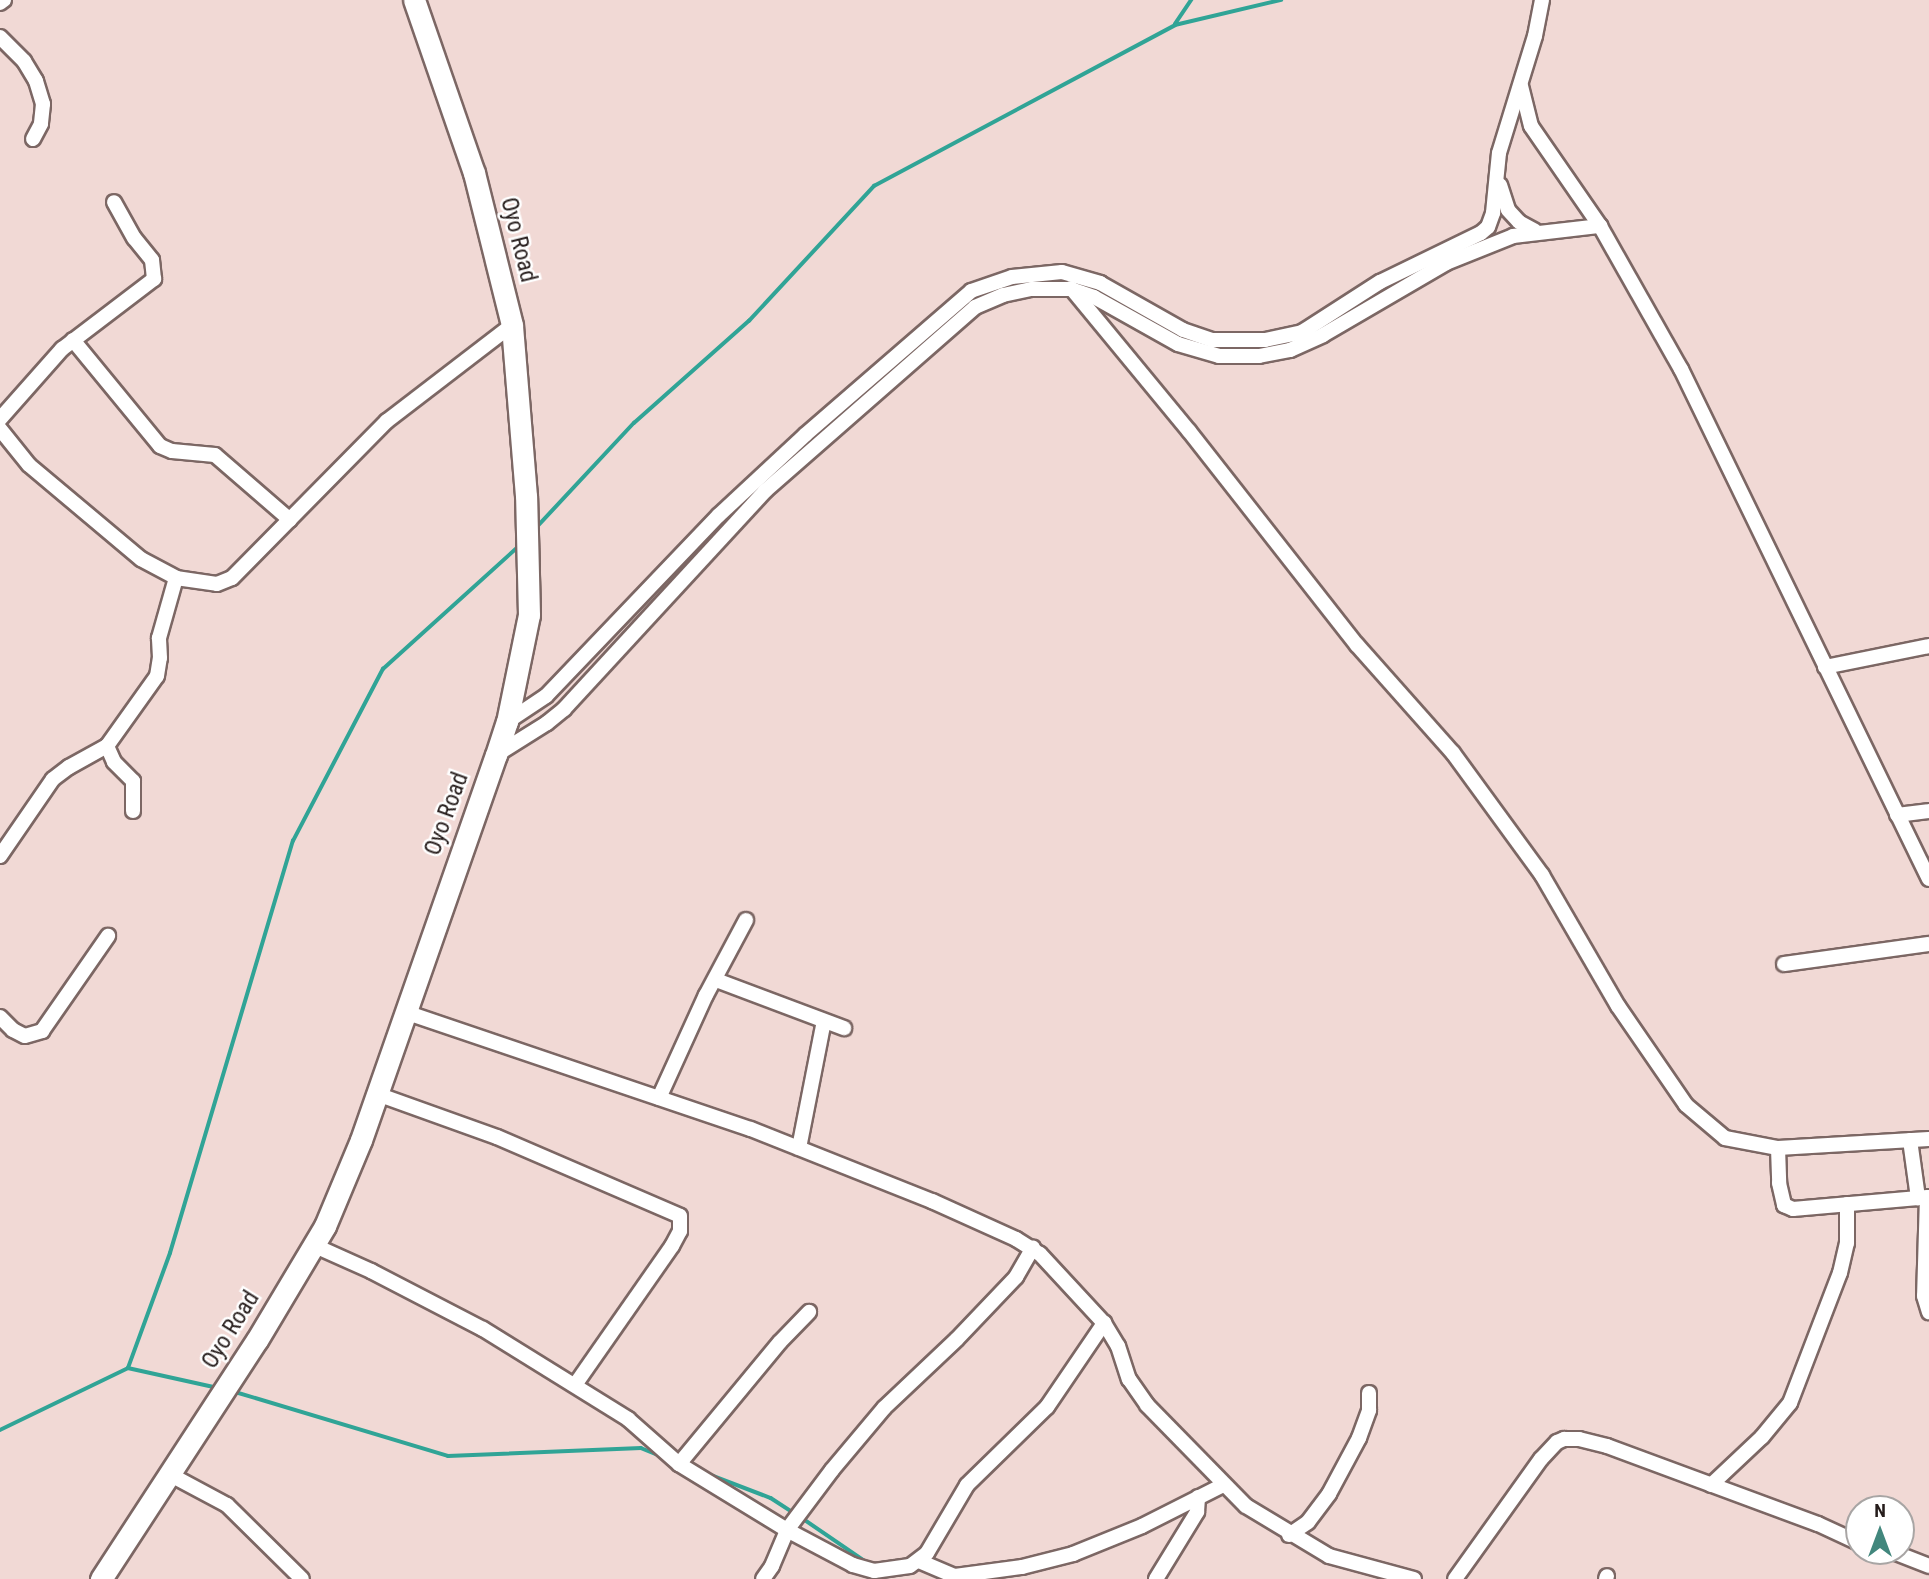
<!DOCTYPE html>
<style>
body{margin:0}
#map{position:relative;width:1929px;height:1579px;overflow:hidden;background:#f1d9d5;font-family:"Roboto Condensed",sans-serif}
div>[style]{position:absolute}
.stream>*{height:3.5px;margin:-1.75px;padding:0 1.75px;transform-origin:1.75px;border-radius:1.75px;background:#30a496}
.roads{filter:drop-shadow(2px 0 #7c6764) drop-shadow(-2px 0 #7c6764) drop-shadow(0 2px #7c6764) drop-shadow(0 -2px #7c6764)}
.minor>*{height:14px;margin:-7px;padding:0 7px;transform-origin:7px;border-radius:7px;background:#fff}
.highway>*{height:21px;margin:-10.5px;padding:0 10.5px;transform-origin:10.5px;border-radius:10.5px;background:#fff}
span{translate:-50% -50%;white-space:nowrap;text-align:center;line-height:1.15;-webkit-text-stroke:5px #fff;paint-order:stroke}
.street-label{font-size:23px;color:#261d1c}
.north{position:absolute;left:1845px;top:1495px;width:70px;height:70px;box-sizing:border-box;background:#fff;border:2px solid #a8a5a4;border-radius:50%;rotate:0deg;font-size:19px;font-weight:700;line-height:28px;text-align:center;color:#261d1c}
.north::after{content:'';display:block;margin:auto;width:24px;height:32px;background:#42877d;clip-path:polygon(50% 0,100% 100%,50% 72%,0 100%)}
</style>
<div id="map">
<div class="stream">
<div style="left:1175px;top:24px;width:29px;rotate:-56deg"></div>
<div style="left:535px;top:529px;width:145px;rotate:-47deg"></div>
<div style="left:634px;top:423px;width:154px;rotate:-41.6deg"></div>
<div style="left:749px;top:321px;width:184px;rotate:-47.2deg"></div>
<div style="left:874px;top:186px;width:341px;rotate:-28.1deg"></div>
<div style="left:1175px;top:25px;width:109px;rotate:-13.3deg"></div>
<div style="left:128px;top:1368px;width:92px;rotate:12.5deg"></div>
<div style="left:232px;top:1391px;width:226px;rotate:16.7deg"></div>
<div style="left:448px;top:1456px;width:193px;rotate:-2.4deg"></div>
<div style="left:641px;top:1448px;width:22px;rotate:22deg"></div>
<div style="left:0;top:1430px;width:142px;rotate:-25.8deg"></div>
<div style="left:128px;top:1368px;width:122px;rotate:-69.9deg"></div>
<div style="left:170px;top:1253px;width:430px;rotate:-73.4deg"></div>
<div style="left:293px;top:841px;width:194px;rotate:-62.4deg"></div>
<div style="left:383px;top:669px;width:185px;rotate:-42.1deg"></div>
<div style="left:708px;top:1474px;width:67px;rotate:20.9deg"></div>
<div style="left:771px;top:1498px;width:30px;rotate:33deg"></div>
<div style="left:802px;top:1518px;width:80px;rotate:34.3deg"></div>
</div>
<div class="roads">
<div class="minor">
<div style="left:0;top:3px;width:5px;rotate:-37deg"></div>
<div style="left:0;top:37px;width:34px;rotate:45deg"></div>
<div style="left:24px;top:61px;width:23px;rotate:59deg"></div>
<div style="left:36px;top:81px;width:24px;rotate:73deg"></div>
<div style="left:43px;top:104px;width:20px;rotate:96deg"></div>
<div style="left:41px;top:124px;width:17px;rotate:118deg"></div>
<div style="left:1521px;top:86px;width:41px;rotate:76deg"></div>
<div style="left:1531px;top:126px;width:121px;rotate:55.4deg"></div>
<div style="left:1600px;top:226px;width:164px;rotate:60.5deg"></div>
<div style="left:1681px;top:369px;width:567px;rotate:64.07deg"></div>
<div style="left:1500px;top:185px;width:26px;rotate:72deg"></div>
<div style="left:1508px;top:210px;width:16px;rotate:47deg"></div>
<div style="left:1519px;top:222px;width:18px;rotate:29deg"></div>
<div style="left:1071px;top:288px;width:185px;rotate:50.5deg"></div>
<div style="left:1189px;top:431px;width:272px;rotate:51.9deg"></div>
<div style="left:1357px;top:645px;width:144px;rotate:48.4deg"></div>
<div style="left:1453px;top:753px;width:151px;rotate:53.9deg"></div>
<div style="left:1542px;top:875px;width:151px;rotate:59.9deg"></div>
<div style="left:1618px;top:1006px;width:120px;rotate:55.5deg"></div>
<div style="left:1686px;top:1105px;width:51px;rotate:40.2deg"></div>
<div style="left:1725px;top:1138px;width:54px;rotate:10.7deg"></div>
<div style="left:1778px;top:1148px;width:151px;rotate:-3.4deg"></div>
<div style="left:73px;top:340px;width:137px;rotate:50.6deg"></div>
<div style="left:160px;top:446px;width:13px;rotate:23deg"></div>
<div style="left:172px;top:451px;width:43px;rotate:5.3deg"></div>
<div style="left:215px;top:455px;width:99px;rotate:40.9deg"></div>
<div style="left:0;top:419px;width:94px;rotate:-48.5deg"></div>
<div style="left:62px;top:349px;width:116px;rotate:-37.3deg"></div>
<div style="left:154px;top:279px;width:19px;rotate:-96deg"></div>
<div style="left:152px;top:260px;width:28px;rotate:-129deg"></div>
<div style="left:134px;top:238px;width:41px;rotate:-119.1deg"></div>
<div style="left:0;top:429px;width:46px;rotate:51.1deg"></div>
<div style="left:29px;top:465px;width:146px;rotate:40deg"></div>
<div style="left:141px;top:559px;width:40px;rotate:28deg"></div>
<div style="left:176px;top:578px;width:41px;rotate:8.3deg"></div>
<div style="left:217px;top:584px;width:16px;rotate:-22deg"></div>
<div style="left:232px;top:578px;width:221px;rotate:-45.4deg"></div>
<div style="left:387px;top:421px;width:158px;rotate:-37.5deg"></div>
<div style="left:1825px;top:667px;width:106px;rotate:-11.4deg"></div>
<div style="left:507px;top:722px;width:47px;rotate:-33.7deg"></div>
<div style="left:546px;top:696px;width:250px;rotate:-46.3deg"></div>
<div style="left:719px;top:515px;width:117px;rotate:-42.9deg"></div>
<div style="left:805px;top:435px;width:220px;rotate:-40.9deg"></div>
<div style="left:971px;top:291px;width:43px;rotate:-18.9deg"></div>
<div style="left:1012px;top:277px;width:50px;rotate:-5.7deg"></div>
<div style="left:1062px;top:272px;width:40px;rotate:16deg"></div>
<div style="left:1100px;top:283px;width:95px;rotate:29.5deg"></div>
<div style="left:1183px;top:330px;width:31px;rotate:19deg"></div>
<div style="left:1212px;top:340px;width:53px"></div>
<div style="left:1265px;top:340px;width:38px;rotate:-12deg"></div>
<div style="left:1302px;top:332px;width:93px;rotate:-32.7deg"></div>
<div style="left:1380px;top:282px;width:112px;rotate:-25.9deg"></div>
<div style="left:1481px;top:233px;width:9px;rotate:-41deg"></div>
<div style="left:1488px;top:227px;width:15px;rotate:-70deg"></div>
<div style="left:1493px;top:213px;width:60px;rotate:-84.3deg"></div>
<div style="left:1499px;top:153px;width:122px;rotate:-72.9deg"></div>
<div style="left:1535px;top:36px;width:37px;rotate:-79deg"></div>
<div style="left:107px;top:746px;width:17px;rotate:66deg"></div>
<div style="left:114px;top:762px;width:27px;rotate:45deg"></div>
<div style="left:133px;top:781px;width:30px;rotate:90deg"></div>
<div style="left:496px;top:755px;width:60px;rotate:-32.1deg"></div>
<div style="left:547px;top:723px;width:22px;rotate:-39deg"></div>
<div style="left:564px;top:709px;width:297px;rotate:-47.3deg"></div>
<div style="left:765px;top:491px;width:279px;rotate:-41.2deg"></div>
<div style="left:975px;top:307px;width:30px;rotate:-23deg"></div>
<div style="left:1003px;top:295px;width:30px;rotate:-12deg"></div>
<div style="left:1032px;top:289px;width:39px"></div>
<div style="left:1071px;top:289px;width:24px;rotate:19deg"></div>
<div style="left:1094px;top:297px;width:96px;rotate:29.2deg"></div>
<div style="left:1178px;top:344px;width:43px;rotate:16.3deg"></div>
<div style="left:1219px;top:356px;width:40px"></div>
<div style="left:1259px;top:356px;width:32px;rotate:-11deg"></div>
<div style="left:1290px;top:350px;width:36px;rotate:-24deg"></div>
<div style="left:1323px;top:335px;width:143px;rotate:-30.3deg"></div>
<div style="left:1446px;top:263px;width:72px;rotate:-21.9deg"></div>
<div style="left:1513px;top:236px;width:88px;rotate:-6.6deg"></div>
<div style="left:1897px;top:815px;width:32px;rotate:-7deg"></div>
<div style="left:0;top:856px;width:93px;rotate:-55.5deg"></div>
<div style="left:53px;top:779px;width:20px;rotate:-37deg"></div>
<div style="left:69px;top:767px;width:43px;rotate:-28.9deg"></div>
<div style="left:107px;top:746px;width:86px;rotate:-54.5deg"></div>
<div style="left:157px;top:676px;width:18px;rotate:-81deg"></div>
<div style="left:160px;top:658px;width:20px;rotate:-93deg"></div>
<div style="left:159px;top:638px;width:62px;rotate:-74.2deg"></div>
<div style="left:1784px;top:964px;width:146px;rotate:-7.9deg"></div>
<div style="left:716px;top:980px;width:137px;rotate:20.6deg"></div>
<div style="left:405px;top:1012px;width:365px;rotate:18.7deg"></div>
<div style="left:751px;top:1129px;width:195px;rotate:21.7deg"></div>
<div style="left:932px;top:1201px;width:92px;rotate:24.3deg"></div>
<div style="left:1016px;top:1239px;width:28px;rotate:32deg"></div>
<div style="left:1040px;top:1254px;width:94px;rotate:47.2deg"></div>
<div style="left:1104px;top:1323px;width:27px;rotate:59deg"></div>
<div style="left:1118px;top:1346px;width:35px;rotate:72deg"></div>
<div style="left:1129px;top:1379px;width:32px;rotate:55deg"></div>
<div style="left:1147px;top:1405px;width:141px;rotate:45.6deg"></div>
<div style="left:1246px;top:1506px;width:97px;rotate:31.1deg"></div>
<div style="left:1329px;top:1556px;width:88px;rotate:15.1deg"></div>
<div style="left:0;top:1017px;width:18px;rotate:45deg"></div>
<div style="left:13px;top:1030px;width:13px;rotate:27deg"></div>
<div style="left:25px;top:1036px;width:18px;rotate:-16deg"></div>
<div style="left:42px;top:1031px;width:116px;rotate:-55.2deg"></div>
<div style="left:377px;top:1094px;width:127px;rotate:19.7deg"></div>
<div style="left:497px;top:1137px;width:199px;rotate:23.3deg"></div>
<div style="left:680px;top:1216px;width:15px;rotate:90deg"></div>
<div style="left:680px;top:1231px;width:17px;rotate:118deg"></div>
<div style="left:672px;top:1246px;width:169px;rotate:124.9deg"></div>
<div style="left:659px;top:1098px;width:113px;rotate:-65.5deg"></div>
<div style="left:706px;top:995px;width:85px;rotate:-61.9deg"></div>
<div style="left:1910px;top:1140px;width:59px;rotate:82.1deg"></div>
<div style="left:799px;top:1148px;width:129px;rotate:-78.9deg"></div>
<div style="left:1778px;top:1148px;width:35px;rotate:88deg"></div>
<div style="left:1779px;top:1183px;width:23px;rotate:77deg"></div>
<div style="left:1784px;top:1205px;width:10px;rotate:24deg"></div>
<div style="left:1793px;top:1209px;width:137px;rotate:-5deg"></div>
<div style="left:1927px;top:1197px;width:99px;rotate:91.7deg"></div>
<div style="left:1924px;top:1296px;width:17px;rotate:73deg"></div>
<div style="left:313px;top:1245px;width:64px;rotate:24.1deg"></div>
<div style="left:371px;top:1271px;width:126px;rotate:27.4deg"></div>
<div style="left:483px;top:1329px;width:171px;rotate:31.8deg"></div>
<div style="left:628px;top:1419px;width:68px;rotate:41.4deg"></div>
<div style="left:679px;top:1464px;width:127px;rotate:31.4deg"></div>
<div style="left:787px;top:1530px;width:75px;rotate:27.9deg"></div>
<div style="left:853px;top:1565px;width:22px;rotate:16deg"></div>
<div style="left:874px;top:1571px;width:36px;rotate:-8deg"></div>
<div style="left:910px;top:1566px;width:21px;rotate:-37deg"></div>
<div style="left:927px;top:1553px;width:79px;rotate:-59.5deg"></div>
<div style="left:967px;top:1485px;width:112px;rotate:-44.3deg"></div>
<div style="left:1047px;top:1407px;width:102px;rotate:-55.8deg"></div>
<div style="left:679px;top:1464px;width:158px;rotate:-50.4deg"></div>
<div style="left:780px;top:1342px;width:42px;rotate:-46deg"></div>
<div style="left:169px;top:1474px;width:66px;rotate:28.1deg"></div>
<div style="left:227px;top:1505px;width:105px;rotate:44.6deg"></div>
<div style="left:1711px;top:1485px;width:70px;rotate:-43.3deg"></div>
<div style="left:1762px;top:1437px;width:44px;rotate:-50.5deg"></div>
<div style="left:1790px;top:1403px;width:139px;rotate:-69deg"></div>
<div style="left:1840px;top:1273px;width:31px;rotate:-77deg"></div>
<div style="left:1847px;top:1243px;width:39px;rotate:-90deg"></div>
<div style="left:1289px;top:1535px;width:23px;rotate:-34deg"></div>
<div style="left:1308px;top:1522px;width:35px;rotate:-53deg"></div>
<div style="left:1329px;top:1494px;width:64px;rotate:-61.8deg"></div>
<div style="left:1359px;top:1438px;width:30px;rotate:-70deg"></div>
<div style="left:1369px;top:1410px;width:17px;rotate:-90deg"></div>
<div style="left:1891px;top:1551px;width:41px;rotate:21.5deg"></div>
<div style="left:919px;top:1561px;width:39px;rotate:23deg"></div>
<div style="left:955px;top:1576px;width:68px;rotate:-7.7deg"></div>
<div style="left:1022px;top:1567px;width:53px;rotate:-14.3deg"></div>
<div style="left:1073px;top:1554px;width:74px;rotate:-22.1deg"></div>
<div style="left:1142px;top:1526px;width:91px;rotate:-26.8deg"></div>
<div style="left:763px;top:1579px;width:16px;rotate:-55deg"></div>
<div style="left:772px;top:1566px;width:39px;rotate:-67deg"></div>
<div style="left:787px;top:1530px;width:75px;rotate:-53.1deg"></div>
<div style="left:832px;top:1470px;width:81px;rotate:-50deg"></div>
<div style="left:884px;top:1408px;width:100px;rotate:-43.4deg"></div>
<div style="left:957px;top:1339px;width:86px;rotate:-46.4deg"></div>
<div style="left:1016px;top:1277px;width:34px;rotate:-60deg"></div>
<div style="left:1156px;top:1579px;width:79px;rotate:-58.5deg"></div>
<div style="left:1197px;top:1512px;width:15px;rotate:-86deg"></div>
<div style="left:1455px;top:1579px;width:148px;rotate:-54.4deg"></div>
<div style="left:1541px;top:1459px;width:23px;rotate:-47deg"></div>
<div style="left:1557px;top:1442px;width:8px;rotate:-23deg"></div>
<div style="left:1564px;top:1439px;width:15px"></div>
<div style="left:1579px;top:1439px;width:29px;rotate:14deg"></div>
<div style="left:1607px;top:1446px;width:225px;rotate:20.3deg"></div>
<div style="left:1818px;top:1524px;width:45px;rotate:24.9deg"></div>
<div style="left:1606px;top:1579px;width:3px;rotate:-72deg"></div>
</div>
<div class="highway">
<div style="left:101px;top:1579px;width:285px;rotate:-56.9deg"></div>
<div style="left:257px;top:1340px;width:133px;rotate:-59.2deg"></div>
<div style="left:325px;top:1226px;width:93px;rotate:-67.3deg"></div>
<div style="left:361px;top:1140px;width:408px;rotate:-70.7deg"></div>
<div style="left:496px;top:755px;width:35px;rotate:-72deg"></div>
<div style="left:507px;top:722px;width:109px;rotate:-78.4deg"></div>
<div style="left:529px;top:615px;width:119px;rotate:-91.4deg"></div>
<div style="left:526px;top:496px;width:172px;rotate:-94.7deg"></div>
<div style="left:512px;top:325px;width:157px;rotate:-104deg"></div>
<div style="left:474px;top:173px;width:183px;rotate:-109.1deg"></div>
</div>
</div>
<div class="street-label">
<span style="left:518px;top:240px;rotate:76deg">Oyo Road</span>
<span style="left:447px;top:814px;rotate:-70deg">Oyo Road</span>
<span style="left:231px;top:1330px;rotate:-58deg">Oyo Road</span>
</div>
<div class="north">N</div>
</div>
